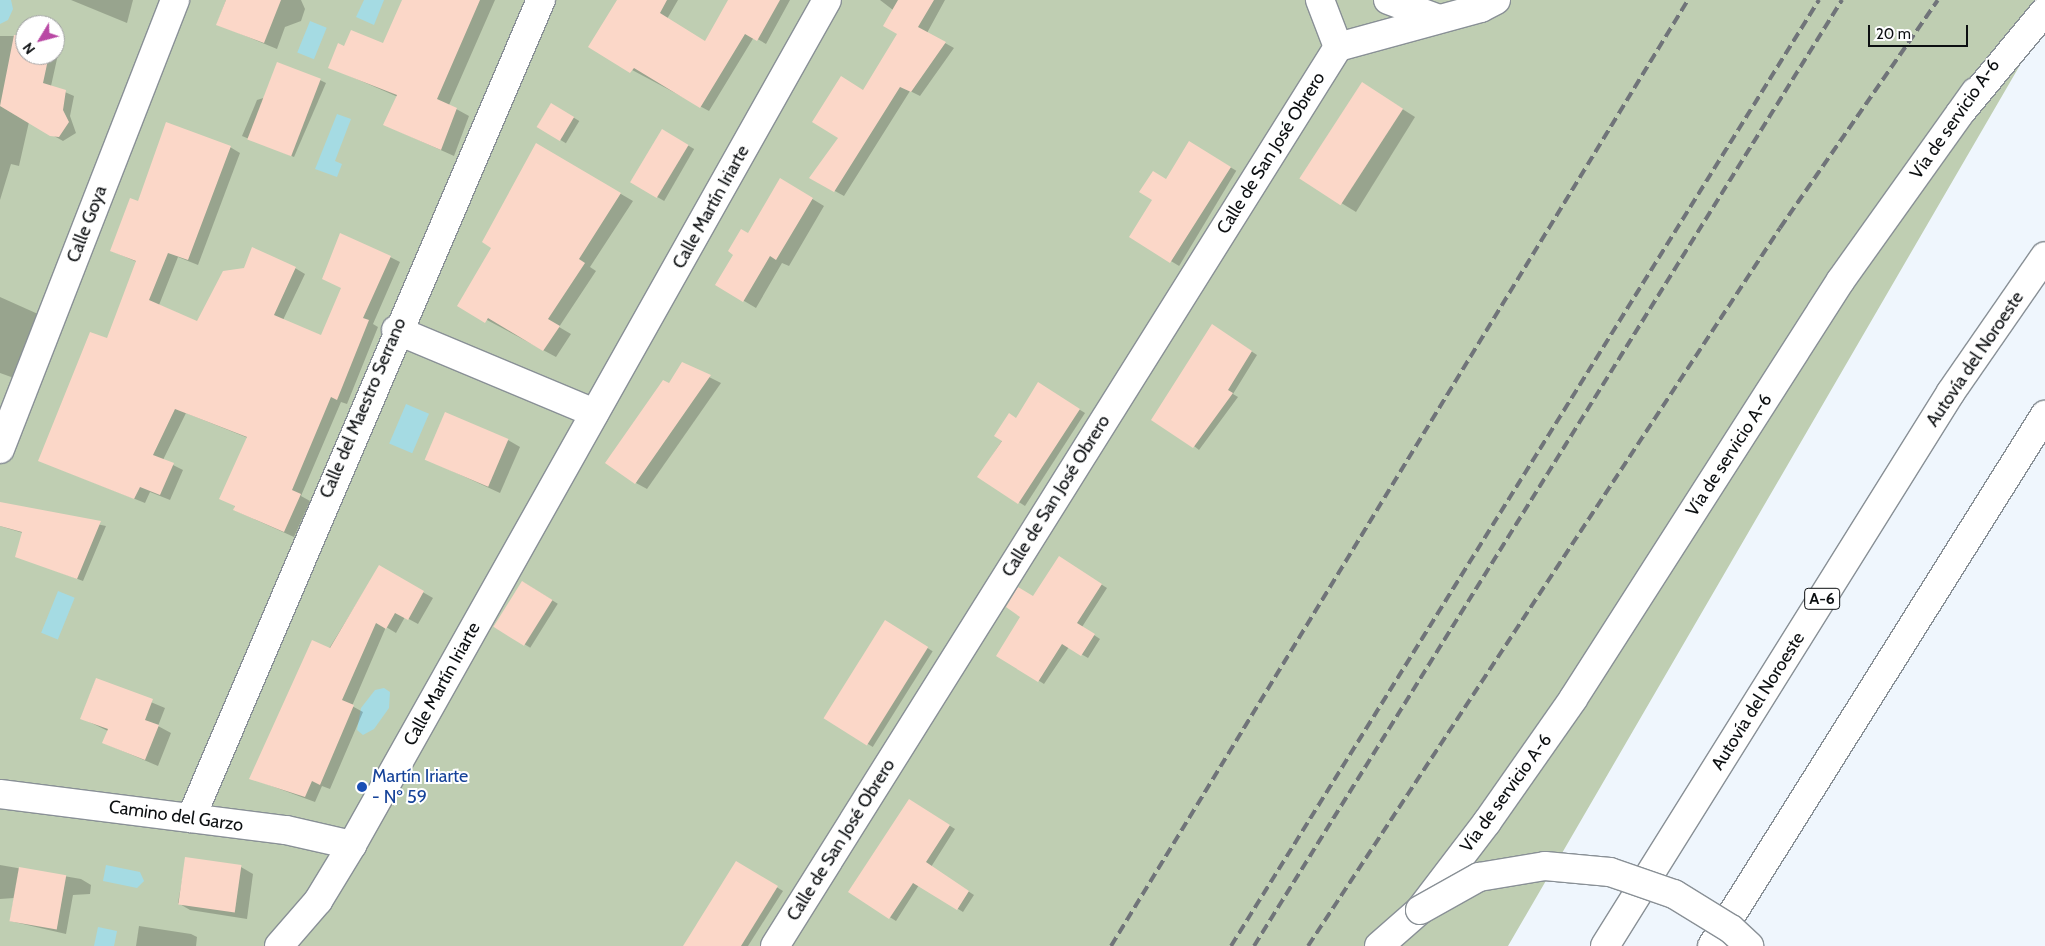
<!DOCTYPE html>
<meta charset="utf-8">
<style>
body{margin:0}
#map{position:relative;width:2045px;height:946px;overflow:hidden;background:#eff6fd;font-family:Cabin,sans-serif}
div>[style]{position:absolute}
.green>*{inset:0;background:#bfceb2}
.water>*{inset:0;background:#a5dbe3;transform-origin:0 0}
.shadow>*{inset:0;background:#0003;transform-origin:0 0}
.building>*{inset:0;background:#fbd7c8;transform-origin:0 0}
.roads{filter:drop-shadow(1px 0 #899096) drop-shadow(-1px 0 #899096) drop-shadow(0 1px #899096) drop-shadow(0 -1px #899096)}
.minor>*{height:28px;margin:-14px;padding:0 14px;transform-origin:14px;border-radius:14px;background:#fff}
.highway>*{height:28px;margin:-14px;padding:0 14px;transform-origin:14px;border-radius:14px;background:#fff}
.rail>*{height:4px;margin-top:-2px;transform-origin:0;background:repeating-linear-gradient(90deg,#707479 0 10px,transparent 0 15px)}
.bridges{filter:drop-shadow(1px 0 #899096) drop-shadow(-1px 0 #899096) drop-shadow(0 1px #899096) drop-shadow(0 -1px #899096)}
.minor-bridge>*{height:28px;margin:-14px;padding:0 14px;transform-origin:14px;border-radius:14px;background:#fff}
.dots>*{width:14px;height:14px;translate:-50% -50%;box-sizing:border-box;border:2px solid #fff;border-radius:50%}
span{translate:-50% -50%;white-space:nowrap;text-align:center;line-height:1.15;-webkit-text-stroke:4px #fff;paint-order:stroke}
.shield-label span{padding:1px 4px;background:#fff;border:1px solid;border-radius:4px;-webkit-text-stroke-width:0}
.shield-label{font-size:16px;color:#0c0f11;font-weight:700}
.street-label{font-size:18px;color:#0c0f11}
.transit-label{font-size:18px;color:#164399}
.left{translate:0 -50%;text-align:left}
.north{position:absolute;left:15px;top:15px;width:50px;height:50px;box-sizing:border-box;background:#fff;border:1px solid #9e9fa0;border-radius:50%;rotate:233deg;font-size:14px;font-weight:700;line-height:20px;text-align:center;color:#0c0f11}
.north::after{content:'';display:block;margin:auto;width:18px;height:22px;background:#b948a4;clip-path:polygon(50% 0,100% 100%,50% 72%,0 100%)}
.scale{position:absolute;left:1868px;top:25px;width:100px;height:22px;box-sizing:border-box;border:2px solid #0c0f11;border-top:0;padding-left:6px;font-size:15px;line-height:18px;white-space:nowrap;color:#0c0f11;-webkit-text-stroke:4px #fff;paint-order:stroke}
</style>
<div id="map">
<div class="green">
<div style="clip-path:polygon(evenodd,0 0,2045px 0,2045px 22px,1508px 946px,0 946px,0 0,25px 25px,55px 25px,55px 55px,25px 55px,25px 25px)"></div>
</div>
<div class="water">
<div style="clip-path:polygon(0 0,11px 0,13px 9px,8px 20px,0 24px)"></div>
<div style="clip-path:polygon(364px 0,384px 0,374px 25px,356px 17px)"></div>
<div style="left:310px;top:21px;width:18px;height:34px;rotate:22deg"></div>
<div style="clip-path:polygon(337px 114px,351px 119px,335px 161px,342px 164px,337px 177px,315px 169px)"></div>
<div style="left:406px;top:404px;width:25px;height:43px;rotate:23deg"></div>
<div style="left:58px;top:591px;width:18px;height:45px;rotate:22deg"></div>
<div style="clip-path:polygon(384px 688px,390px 692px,389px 708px,374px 729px,363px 735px,357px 730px,361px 708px,375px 690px)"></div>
<div style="clip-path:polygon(106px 865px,140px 872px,144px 881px,137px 888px,103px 881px)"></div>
<div style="clip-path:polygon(98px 927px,117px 931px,114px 946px,94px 946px)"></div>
</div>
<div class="shadow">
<div style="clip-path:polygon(71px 0,133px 0,127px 23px)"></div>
<div style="clip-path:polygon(226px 0,301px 0,305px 9px,301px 21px,285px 27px,277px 49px,217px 24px)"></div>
<div style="clip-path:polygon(403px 0,495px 0,449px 105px,469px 116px,454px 156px,385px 125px,398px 97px,329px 67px,345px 47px,384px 45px)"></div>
<div style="clip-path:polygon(619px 0,678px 0,667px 19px,706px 43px,729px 0,790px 0,766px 44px,754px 37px,709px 111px,589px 47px)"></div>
<div style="clip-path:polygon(880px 0,945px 0,927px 33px,954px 48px,920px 96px,910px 91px,844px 196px,811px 178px,840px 138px,899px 34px,893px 10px)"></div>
<div style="clip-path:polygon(0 36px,25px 36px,25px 55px,55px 55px,55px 37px,61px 41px,51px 86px,74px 96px,70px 116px,76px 133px,63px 141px,29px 122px,19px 166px,11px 164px,0 200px)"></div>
<div style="clip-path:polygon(320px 80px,326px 83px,294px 157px,242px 136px,257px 100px)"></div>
<div style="clip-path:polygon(1374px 91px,1415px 117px,1356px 212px,1302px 179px)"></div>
<div style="left:551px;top:104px;width:33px;height:26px;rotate:31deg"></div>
<div style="left:663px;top:131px;width:36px;height:60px;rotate:30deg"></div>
<div style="left:1190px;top:143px;width:54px;height:111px;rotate:31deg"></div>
<div style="clip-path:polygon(537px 145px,633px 201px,590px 267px,596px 271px,559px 327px,571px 334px,556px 357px,459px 305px,493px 247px)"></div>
<div style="clip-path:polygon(230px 147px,240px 153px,198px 265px,178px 257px,159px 305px,197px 322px,295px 268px,305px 274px,283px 320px,322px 336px,390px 257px,400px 262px,373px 324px,378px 327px,347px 404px,341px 402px,301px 496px,310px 501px,294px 537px,234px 510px,248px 438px,186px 413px,163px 460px,183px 470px,170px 500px,150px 492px,145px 503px,40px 461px,108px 340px,137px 262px,112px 251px,138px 202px)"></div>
<div style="clip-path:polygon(781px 180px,824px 206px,789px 266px,782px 263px,756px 308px,717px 285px)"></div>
<div style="clip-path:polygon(0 297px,38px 314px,14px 378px,0 373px)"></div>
<div style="clip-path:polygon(1218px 329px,1257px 355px,1233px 394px,1238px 397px,1199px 450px,1194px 446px)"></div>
<div style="clip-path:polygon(683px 364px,721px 383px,647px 489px,636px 483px,669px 384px)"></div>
<div style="clip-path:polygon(1044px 387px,1085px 413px,1025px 506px,979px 476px,1016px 419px)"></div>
<div style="clip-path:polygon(508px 440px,520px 447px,500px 493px,426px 459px)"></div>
<div style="clip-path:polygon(0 503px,106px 526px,83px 581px,16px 556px,23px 533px,0 526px)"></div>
<div style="clip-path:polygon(1065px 561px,1107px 588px,1082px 627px,1100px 639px,1088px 658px,1069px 647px,1044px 684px,998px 655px,1034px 598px)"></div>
<div style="clip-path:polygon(379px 567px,433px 598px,418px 624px,405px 617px,396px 633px,386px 627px,352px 706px,363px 712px,330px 789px,322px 786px,315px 802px,250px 778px)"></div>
<div style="left:523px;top:582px;width:41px;height:52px;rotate:32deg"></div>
<div style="left:886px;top:622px;width:55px;height:113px;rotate:32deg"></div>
<div style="clip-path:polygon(96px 679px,165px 708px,158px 726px,171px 733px,158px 766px,104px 743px,108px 731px,81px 718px)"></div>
<div style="clip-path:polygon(915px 804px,955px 829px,931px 867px,974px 895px,963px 912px,919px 885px,896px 921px,850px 892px)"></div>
<div style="clip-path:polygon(186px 858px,241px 867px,253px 874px,247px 919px,190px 910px,178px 903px)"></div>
<div style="clip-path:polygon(737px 863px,783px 891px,748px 946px,684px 946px)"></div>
<div style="clip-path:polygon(0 865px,81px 879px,91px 885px,90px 894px,73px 895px,66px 934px,10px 921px,14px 898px,0 899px)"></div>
<div style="clip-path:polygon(139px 926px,191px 934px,197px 937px,196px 946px,136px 946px)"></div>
</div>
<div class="building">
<div style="clip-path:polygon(226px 0,281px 0,264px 43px,216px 25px)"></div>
<div style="clip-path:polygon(402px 0,480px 0,437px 99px,457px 108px,441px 150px,383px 125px,397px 95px,328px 68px,338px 43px,344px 46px,351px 30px,383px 43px)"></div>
<div style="clip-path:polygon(617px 0,667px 0,660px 13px,705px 41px,728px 0,780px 0,757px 41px,745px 34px,700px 108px,634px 68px,630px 73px,588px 47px)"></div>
<div style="clip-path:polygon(898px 0,934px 0,918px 27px,946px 42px,911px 92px,900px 87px,834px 192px,809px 178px,838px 138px,812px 122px,841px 76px,863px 90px,897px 34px,883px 26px)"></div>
<div style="clip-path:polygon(14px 35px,25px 35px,25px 55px,49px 55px,43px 83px,66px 90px,63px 110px,69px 122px,59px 137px,50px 136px,0 106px)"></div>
<div style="left:277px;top:62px;width:47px;height:83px;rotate:21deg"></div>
<div style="left:1362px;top:82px;width:49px;height:115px;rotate:33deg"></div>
<div style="left:551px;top:103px;width:27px;height:28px;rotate:31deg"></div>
<div style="clip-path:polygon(166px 122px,231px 146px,188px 260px,168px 253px,149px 300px,197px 321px,223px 271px,244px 268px,252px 247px,296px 267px,274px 315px,321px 335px,341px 288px,322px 279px,340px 233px,391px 256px,363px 318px,369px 320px,337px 400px,331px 397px,292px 490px,301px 494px,284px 532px,233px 510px,235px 506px,219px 499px,247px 437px,175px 409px,153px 455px,174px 463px,160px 495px,140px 487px,134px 499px,38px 461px,90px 332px,107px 338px,136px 261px,110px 251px,130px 198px,138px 201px)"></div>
<div style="left:662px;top:129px;width:31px;height:62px;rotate:31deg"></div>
<div style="clip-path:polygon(1189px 141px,1231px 167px,1170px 263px,1129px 237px,1152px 200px,1139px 192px,1153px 171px,1166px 179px)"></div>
<div style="clip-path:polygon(536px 143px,621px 193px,579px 259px,585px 263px,548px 319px,560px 326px,543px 351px,488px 318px,485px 323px,457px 306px,491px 248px,482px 242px)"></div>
<div style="clip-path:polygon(780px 178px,813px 198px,776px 260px,770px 256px,743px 302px,715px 285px,733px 255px,728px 251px,741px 229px,748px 233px)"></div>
<div style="clip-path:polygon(1212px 324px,1252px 351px,1228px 390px,1233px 393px,1193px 448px,1151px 420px)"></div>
<div style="clip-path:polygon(682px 362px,711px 375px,635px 484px,605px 463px,663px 380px,669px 383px)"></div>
<div style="clip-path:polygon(1038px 382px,1080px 409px,1018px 504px,977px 477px,1002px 441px,994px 436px,1009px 413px,1016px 418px)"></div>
<div style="left:445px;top:412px;width:69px;height:52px;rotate:23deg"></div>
<div style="clip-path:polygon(0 502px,101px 521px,77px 579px,15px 557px,22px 532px,0 526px)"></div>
<div style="clip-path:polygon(1059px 556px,1102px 584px,1077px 623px,1095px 634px,1081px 656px,1062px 644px,1038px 682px,996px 656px,1020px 617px,1006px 607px,1018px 587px,1033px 596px)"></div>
<div style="clip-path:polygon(379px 565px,424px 591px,408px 620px,395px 613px,386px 629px,376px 623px,342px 700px,354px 705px,320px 785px,312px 781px,305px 797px,249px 779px,312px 640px,330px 648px)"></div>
<div style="left:522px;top:581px;width:36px;height:54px;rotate:32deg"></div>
<div style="left:885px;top:620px;width:51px;height:116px;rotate:32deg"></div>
<div style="clip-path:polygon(96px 678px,153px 699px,145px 720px,159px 725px,145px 760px,102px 743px,108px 729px,80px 719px)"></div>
<div style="clip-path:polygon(909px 799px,950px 825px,926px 862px,969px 891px,957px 910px,913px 883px,889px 919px,848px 892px)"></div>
<div style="left:185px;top:857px;width:57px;height:48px;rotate:8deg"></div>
<div style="clip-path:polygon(736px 861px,778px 886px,741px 946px,683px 946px)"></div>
<div style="left:19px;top:867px;width:48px;height:55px;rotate:10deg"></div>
</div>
<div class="roads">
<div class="minor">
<div style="left:1320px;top:0;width:50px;rotate:69deg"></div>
<div style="left:1388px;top:0;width:54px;rotate:20.4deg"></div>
<div style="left:1338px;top:47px;width:148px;rotate:-15.3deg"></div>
<div style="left:1481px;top:8px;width:17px;rotate:-28deg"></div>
<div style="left:396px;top:330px;width:215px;rotate:22.7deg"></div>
<div style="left:0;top:449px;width:482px;rotate:-68.7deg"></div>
<div style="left:0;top:794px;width:288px;rotate:7.2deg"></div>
<div style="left:286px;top:830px;width:68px;rotate:12.8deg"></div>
<div style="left:191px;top:818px;width:890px;rotate:-66.84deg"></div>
<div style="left:279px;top:946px;width:60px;rotate:-49.1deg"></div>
<div style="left:318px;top:901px;width:66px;rotate:-58.7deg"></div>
<div style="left:352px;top:845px;width:969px;rotate:-60.66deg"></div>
<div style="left:775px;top:946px;width:1061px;rotate:-57.94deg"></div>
<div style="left:1379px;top:946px;width:55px;rotate:-41.3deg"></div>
<div style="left:1420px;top:910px;width:111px;rotate:-52.7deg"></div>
<div style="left:1487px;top:822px;width:150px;rotate:-55deg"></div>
<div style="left:1573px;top:699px;width:497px;rotate:-57.4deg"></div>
<div style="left:1841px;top:280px;width:231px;rotate:-54.5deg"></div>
</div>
<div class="highway">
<div style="left:1961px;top:112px;width:131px;rotate:-50.3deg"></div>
<div style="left:1605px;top:946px;width:653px;rotate:-58.01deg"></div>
<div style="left:1951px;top:392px;width:165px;rotate:-55.3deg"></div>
<div style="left:1712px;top:946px;width:627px;rotate:-57.91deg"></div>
</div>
</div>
<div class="rail">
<div style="left:1111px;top:946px;width:1108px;rotate:-58.62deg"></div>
<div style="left:1231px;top:946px;width:1114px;rotate:-58.14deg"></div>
<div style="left:1254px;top:946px;width:1114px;rotate:-58.14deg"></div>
<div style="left:1308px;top:946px;width:859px;rotate:-56.68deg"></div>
<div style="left:1780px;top:228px;width:277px;rotate:-55.3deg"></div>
</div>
<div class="bridges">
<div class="minor-bridge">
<div style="left:1420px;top:910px;width:68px;rotate:-29.2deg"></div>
<div style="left:1479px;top:877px;width:67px;rotate:-9.5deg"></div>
<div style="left:1545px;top:866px;width:65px;rotate:5.3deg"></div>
<div style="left:1610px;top:872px;width:68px;rotate:19deg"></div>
<div style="left:1674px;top:894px;width:67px;rotate:31.6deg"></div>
<div style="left:1731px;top:929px;width:25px;rotate:43deg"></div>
</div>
</div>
<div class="dots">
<div style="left:362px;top:787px;background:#1a4fb4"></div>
</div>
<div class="shield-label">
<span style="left:1822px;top:599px">A-6</span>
</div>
<div class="street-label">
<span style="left:1955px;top:119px;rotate:-55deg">Vía de servicio A-6</span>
<span style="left:1271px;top:153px;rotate:-58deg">Calle de San José Obrero</span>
<span style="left:711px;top:207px;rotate:-61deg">Calle Martín Iriarte</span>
<span style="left:87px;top:224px;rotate:-69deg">Calle Goya</span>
<span style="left:1975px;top:359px;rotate:-56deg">Autovía del Noroeste</span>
<span style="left:363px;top:408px;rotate:-67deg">Calle del Maestro Serrano</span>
<span style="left:1729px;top:455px;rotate:-57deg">Vía de servicio A-6</span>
<span style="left:1056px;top:496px;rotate:-58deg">Calle de San José Obrero</span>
<span style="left:442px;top:684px;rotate:-61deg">Calle Martín Iriarte</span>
<span style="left:1758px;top:701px;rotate:-58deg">Autovía del Noroeste</span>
<span style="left:1506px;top:793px;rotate:-54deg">Vía de servicio A-6</span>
<span style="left:176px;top:816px;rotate:8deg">Camino del Garzo</span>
<span style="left:841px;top:840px;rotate:-58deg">Calle de San José Obrero</span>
</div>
<div class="transit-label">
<span class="left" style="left:372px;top:787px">Martín Iriarte<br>- Nº 59</span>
</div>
<div class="north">N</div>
<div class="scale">20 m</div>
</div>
